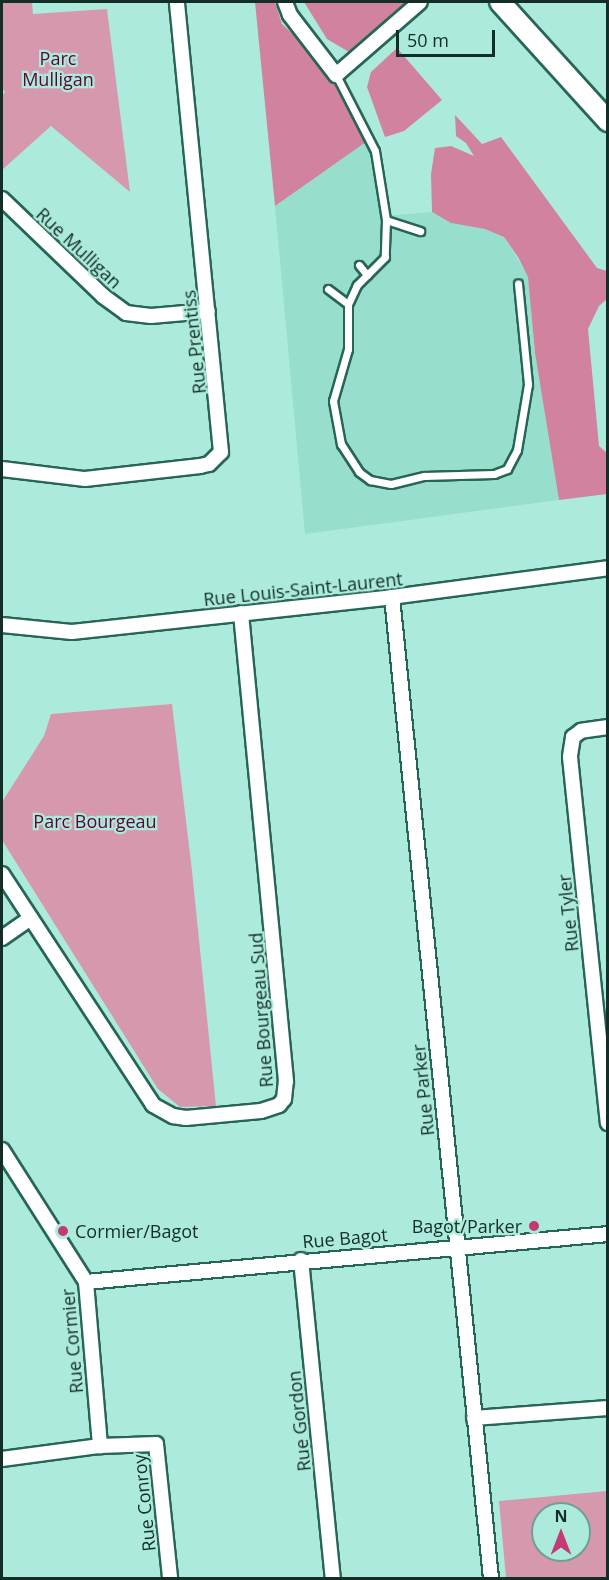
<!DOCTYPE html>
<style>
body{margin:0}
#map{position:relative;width:609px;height:1580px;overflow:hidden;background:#acebdb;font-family:"Open Sans",sans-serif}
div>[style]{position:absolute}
.built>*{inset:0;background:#97decc}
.green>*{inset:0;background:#d698ad}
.forest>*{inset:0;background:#d0829e}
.roads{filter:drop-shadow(2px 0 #276558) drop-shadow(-2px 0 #276558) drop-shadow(0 2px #276558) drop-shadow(0 -2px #276558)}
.lane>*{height:7px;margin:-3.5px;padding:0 3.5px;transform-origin:3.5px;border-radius:3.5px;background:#fff}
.street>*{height:14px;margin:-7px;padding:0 7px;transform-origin:7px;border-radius:7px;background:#fff}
.secondary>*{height:20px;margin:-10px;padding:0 10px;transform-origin:10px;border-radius:10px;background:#fff}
.dots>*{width:16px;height:16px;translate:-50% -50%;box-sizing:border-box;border:3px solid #acebdb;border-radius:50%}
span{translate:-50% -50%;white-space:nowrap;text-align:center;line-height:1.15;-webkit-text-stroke:4.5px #acebdb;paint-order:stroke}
.park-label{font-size:18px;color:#610033}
.street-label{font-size:18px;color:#132d27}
.poi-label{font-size:18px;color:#132d27}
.right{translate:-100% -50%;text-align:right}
.left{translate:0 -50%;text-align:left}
.frame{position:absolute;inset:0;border:3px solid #132d27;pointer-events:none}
.north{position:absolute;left:531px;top:1502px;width:60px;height:60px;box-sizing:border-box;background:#acebdb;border:2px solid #6f9f93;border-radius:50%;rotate:0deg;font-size:16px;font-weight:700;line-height:24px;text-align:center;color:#132d27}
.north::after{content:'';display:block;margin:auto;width:21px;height:27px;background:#c23a76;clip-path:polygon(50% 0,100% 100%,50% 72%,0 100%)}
.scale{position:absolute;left:396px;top:30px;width:99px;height:27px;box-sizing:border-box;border:3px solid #132d27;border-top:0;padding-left:8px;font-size:18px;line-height:21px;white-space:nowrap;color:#132d27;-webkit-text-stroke:4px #acebdb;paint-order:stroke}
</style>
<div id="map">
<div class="built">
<div style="clip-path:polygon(366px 142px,375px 164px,385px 216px,432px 212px,451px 223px,485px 229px,504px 237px,528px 276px,535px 353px,559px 500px,305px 534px,275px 206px)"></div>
</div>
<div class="green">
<div style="clip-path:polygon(2px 2px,32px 2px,33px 14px,107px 9px,130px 192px,51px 126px,2px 170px,2px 96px,5px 92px,2px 89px)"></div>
<div style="clip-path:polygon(172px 704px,192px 871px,216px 1106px,180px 1107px,158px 1089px,2px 840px,2px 802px,44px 736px,51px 714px)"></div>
<div style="clip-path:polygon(evenodd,607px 1491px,607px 1578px,506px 1578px,499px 1501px,607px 1491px,543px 1514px,579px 1514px,579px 1550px,543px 1550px,543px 1514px)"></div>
</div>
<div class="forest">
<div style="clip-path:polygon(255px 2px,275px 2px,282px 24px,315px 55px,355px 116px,366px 142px,275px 206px)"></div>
<div style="clip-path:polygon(304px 2px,409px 2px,369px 45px,349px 52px,327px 39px)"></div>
<div style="clip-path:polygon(397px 48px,442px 100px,404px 131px,385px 137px,367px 87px,371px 72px)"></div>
<div style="clip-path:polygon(455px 115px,482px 144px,501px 137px,597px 268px,607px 271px,607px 299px,599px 306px,588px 329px,599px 446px,607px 453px,607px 494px,559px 500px,535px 353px,528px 277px,518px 257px,504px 237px,485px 229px,451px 223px,432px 212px,431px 174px,435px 148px,451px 146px,474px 156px,466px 143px,456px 136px)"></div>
</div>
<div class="roads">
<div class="lane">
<div style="left:336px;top:75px;width:85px;rotate:62.8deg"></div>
<div style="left:375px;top:151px;width:70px;rotate:80.9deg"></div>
<div style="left:386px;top:220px;width:37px;rotate:92deg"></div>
<div style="left:385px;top:257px;width:40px;rotate:135deg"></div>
<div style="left:357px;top:285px;width:21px;rotate:115deg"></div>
<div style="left:348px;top:304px;width:45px;rotate:90deg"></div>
<div style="left:348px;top:349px;width:54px;rotate:106.1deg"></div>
<div style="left:333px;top:401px;width:44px;rotate:79.5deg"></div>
<div style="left:341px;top:444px;width:33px;rotate:57deg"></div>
<div style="left:359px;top:472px;width:14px;rotate:36deg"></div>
<div style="left:370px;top:480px;width:21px;rotate:11deg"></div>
<div style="left:391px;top:484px;width:34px;rotate:-14deg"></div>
<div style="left:424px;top:476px;width:70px;rotate:-1.6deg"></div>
<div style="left:494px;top:474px;width:14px;rotate:-21deg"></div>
<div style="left:507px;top:469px;width:21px;rotate:-62deg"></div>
<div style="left:517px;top:450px;width:67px;rotate:-80.5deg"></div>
<div style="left:528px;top:384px;width:101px;rotate:-95.7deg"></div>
<div style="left:386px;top:220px;width:36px;rotate:18deg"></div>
<div style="left:359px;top:265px;width:13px;rotate:51deg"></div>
<div style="left:328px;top:289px;width:25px;rotate:37deg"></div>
</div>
<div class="street">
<div style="left:285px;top:2px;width:14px;rotate:69deg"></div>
<div style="left:290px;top:15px;width:76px;rotate:52.5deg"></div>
<div style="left:336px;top:75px;width:111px;rotate:-41deg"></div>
<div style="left:2px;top:199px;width:140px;rotate:43.8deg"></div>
<div style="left:103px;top:296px;width:29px;rotate:36deg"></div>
<div style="left:126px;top:313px;width:25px;rotate:7deg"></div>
<div style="left:151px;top:316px;width:57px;rotate:-5deg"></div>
<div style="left:2px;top:469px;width:84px;rotate:6.9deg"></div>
<div style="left:85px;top:479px;width:116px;rotate:-6.4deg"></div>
<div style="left:200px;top:466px;width:9px;rotate:-13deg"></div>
<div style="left:209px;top:464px;width:17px;rotate:-45deg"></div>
<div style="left:221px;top:452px;width:452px;rotate:-95.6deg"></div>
<div style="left:392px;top:597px;width:986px;rotate:84.24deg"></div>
<div style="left:2px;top:625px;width:70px;rotate:5.7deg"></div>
<div style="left:72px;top:632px;width:322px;rotate:-6.2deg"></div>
<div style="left:392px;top:597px;width:218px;rotate:-7.6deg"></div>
<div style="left:608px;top:727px;width:27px;rotate:172deg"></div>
<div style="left:581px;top:731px;width:10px;rotate:143deg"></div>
<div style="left:573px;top:737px;width:20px;rotate:99deg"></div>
<div style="left:570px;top:757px;width:368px;rotate:84.1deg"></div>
<div style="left:2px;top:874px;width:276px;rotate:56.8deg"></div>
<div style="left:153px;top:1105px;width:23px;rotate:29deg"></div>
<div style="left:173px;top:1116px;width:13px;rotate:9deg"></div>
<div style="left:186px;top:1118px;width:75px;rotate:-5.3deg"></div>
<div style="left:261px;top:1111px;width:19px;rotate:-18deg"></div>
<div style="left:279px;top:1105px;width:8px;rotate:-50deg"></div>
<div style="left:284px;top:1099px;width:18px;rotate:-84deg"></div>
<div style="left:286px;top:1081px;width:470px;rotate:-95.5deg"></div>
<div style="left:2px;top:938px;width:35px;rotate:-35deg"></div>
<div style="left:2px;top:1150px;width:156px;rotate:57.5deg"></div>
<div style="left:86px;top:1282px;width:165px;rotate:85.1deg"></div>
<div style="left:301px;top:1260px;width:320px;rotate:84.3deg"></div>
<div style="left:86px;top:1282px;width:524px;rotate:-5.25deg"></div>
<div style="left:474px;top:1418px;width:134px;rotate:-4.3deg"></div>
<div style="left:2px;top:1459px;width:99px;rotate:-7.6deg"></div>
<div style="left:100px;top:1446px;width:56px;rotate:-2deg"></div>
<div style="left:156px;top:1444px;width:135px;rotate:84deg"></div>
</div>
<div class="secondary">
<div style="left:500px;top:2px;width:161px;rotate:47.8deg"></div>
</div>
</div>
<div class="dots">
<div style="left:534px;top:1226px;background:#c23a76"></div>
<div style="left:63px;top:1231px;background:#c23a76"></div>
</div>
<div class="park-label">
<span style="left:58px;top:69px">Parc<br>Mulligan</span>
<span style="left:95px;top:821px">Parc Bourgeau</span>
</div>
<div class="street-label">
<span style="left:79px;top:248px;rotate:43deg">Rue Mulligan</span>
<span style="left:194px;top:342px;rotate:-96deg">Rue Prentiss</span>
<span style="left:303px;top:589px;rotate:-6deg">Rue Louis-Saint-Laurent</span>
<span style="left:568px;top:913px;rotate:-96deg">Rue Tyler</span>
<span style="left:261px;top:1010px;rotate:-94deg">Rue Bourgeau Sud</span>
<span style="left:423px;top:1090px;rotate:-96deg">Rue Parker</span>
<span style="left:345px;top:1238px;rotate:-5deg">Rue Bagot</span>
<span style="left:72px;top:1341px;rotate:-95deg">Rue Cormier</span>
<span style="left:299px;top:1421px;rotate:-96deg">Rue Gordon</span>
<span style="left:144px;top:1503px;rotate:-96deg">Rue Conroy</span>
</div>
<div class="poi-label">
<span class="right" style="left:522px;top:1226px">Bagot/Parker</span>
<span class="left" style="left:75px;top:1231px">Cormier/Bagot</span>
</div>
<div class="frame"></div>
<div class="north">N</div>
<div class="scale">50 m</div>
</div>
